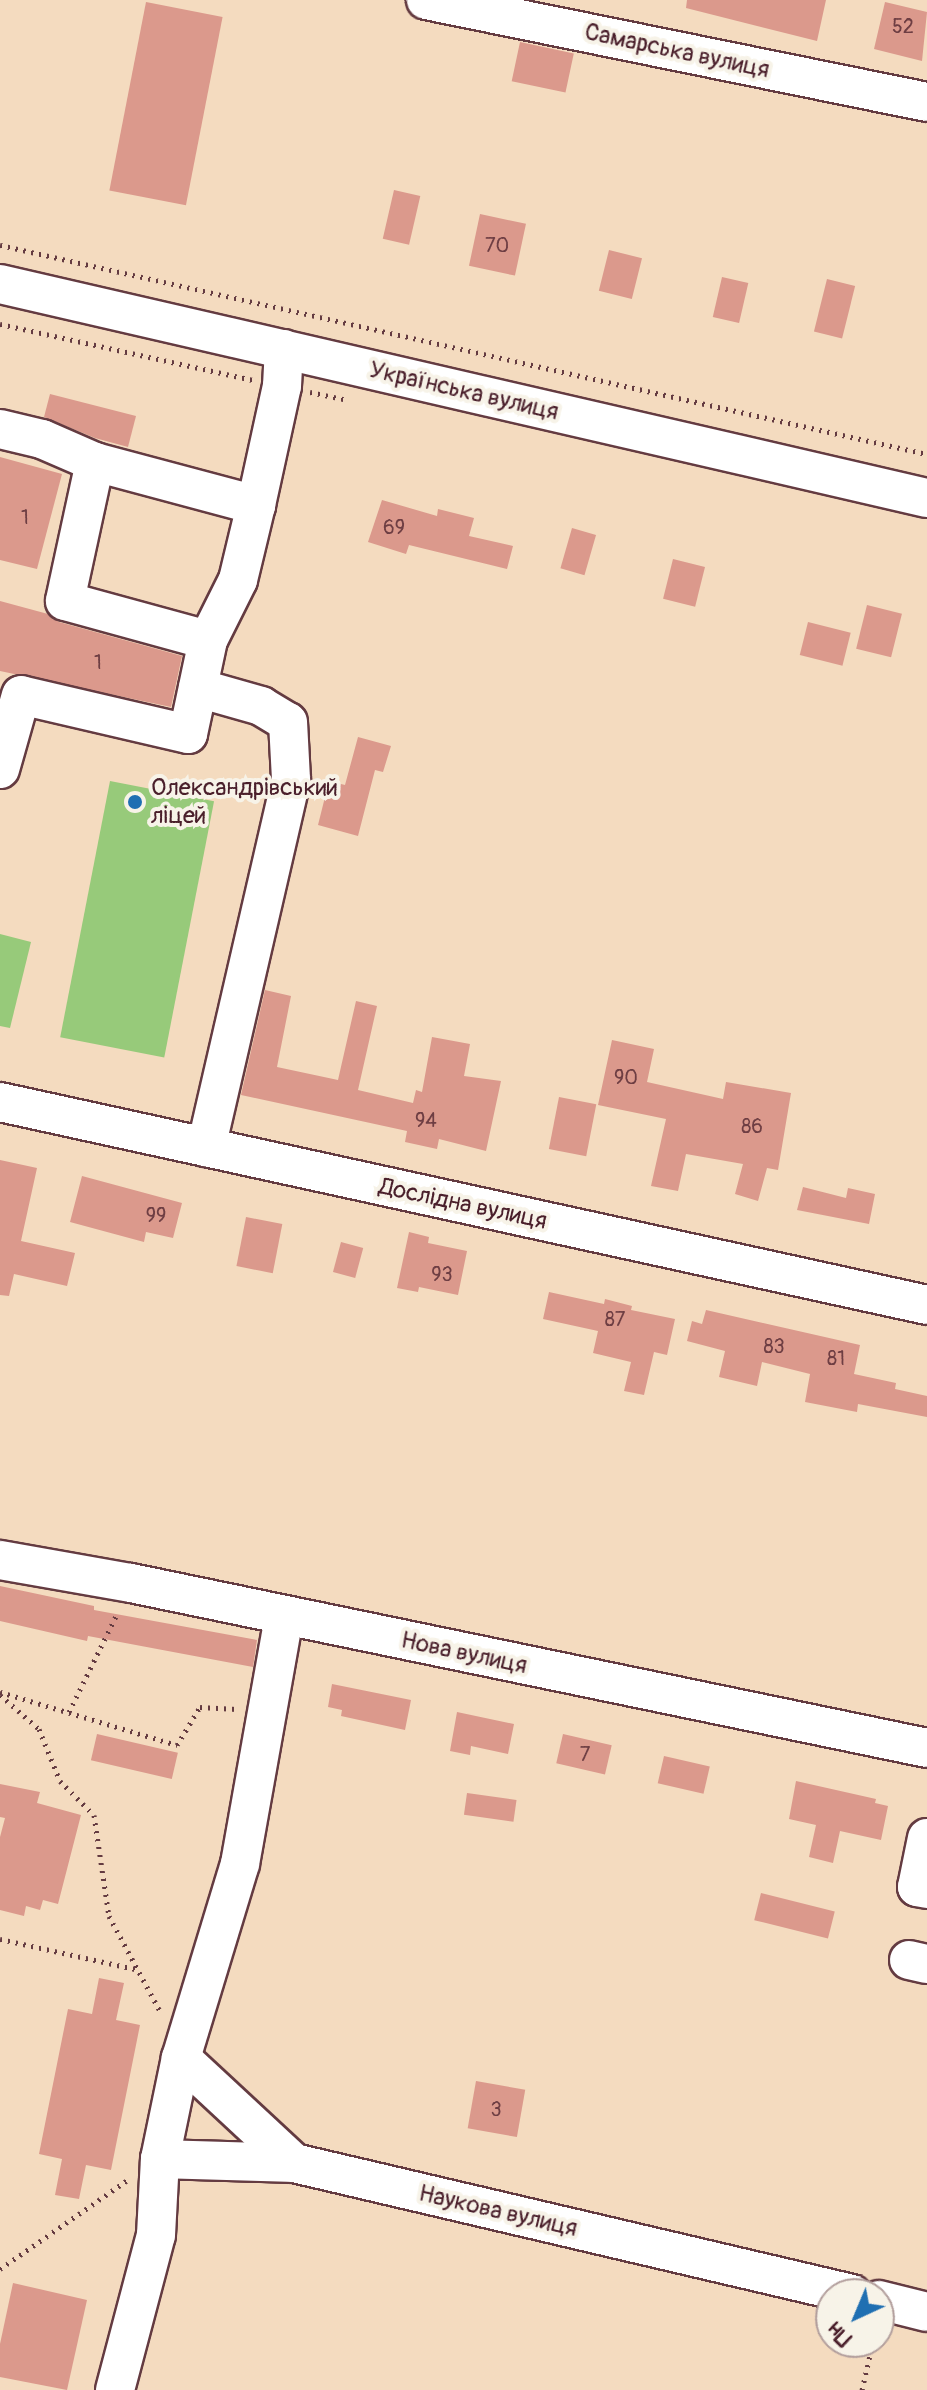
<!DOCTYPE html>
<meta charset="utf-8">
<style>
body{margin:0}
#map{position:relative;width:927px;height:2390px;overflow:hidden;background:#f4dbbf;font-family:Pangolin,sans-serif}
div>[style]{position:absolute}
.green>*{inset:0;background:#97ca7a;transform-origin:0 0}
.building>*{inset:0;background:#db998c;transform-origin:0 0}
.path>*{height:5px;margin-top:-2.5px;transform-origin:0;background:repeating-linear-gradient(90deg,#643b41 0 2px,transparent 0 8px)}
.roads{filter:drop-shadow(2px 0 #643b41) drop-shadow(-2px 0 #643b41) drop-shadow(0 2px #643b41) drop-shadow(0 -2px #643b41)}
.minor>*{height:38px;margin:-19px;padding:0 19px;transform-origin:19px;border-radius:19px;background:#fff}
.dots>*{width:22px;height:22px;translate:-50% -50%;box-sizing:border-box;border:4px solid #f7f3e8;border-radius:50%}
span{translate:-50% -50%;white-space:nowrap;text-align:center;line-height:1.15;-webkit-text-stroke:8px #f7f3e8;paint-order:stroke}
.number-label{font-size:20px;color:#6e3e43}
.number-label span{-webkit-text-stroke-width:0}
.street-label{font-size:24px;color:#4a1f2b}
.poi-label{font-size:24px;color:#4a1f2b}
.left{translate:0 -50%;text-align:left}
.north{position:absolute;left:815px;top:2278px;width:80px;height:80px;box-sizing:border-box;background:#f7f3e8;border:2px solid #b29e9c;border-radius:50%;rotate:224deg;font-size:22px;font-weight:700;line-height:32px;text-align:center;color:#4a1f2b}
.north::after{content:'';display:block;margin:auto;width:28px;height:36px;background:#1f6fb2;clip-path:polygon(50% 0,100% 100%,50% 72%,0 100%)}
</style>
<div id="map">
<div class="green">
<div style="left:110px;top:781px;width:106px;height:261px;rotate:11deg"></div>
<div style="clip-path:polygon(0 934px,31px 942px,10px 1028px,0 1026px)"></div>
</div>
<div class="building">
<div style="clip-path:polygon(687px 0,826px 0,817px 41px,686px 8px)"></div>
<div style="left:146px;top:2px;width:78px;height:192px;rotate:11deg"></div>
<div style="clip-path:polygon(885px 2px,927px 12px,922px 61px,874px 49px)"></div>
<div style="left:520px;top:42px;width:55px;height:40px;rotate:12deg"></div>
<div style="left:394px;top:190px;width:27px;height:50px;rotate:13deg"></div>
<div style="left:480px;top:214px;width:47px;height:53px;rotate:12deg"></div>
<div style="left:609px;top:250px;width:34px;height:42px;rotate:14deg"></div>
<div style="left:722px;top:277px;width:27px;height:41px;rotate:13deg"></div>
<div style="left:827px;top:279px;width:29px;height:54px;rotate:14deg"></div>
<div style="clip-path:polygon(50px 394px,136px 416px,128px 447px,95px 438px,44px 417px)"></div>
<div style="clip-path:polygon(0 457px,62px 474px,37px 569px,0 560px)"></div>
<div style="clip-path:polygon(382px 500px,437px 516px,438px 509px,474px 518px,469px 536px,513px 546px,507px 569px,409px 545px,406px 554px,368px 542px)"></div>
<div style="left:572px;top:528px;width:25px;height:42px;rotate:16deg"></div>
<div style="left:673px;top:559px;width:33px;height:41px;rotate:14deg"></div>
<div style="clip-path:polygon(0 601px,48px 614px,59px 622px,182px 656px,171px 707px,0 671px)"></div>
<div style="left:867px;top:605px;width:36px;height:45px;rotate:14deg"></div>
<div style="left:808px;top:622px;width:44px;height:34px;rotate:14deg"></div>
<div style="clip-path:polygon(358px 737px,391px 746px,383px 772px,375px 770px,358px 836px,318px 825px,329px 781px,345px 785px)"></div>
<div style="clip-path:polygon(265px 990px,291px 996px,277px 1067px,338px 1080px,356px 1001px,377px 1006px,358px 1090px,413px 1103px,416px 1090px,422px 1092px,432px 1037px,470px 1044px,464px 1076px,501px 1081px,486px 1151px,439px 1139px,437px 1149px,405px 1142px,407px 1131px,241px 1095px)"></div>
<div style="clip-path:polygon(612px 1040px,654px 1049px,647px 1082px,723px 1099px,726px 1082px,791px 1093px,778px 1170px,767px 1168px,758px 1201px,735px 1194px,743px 1164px,686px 1154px,678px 1191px,651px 1186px,666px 1119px,598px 1105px)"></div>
<div style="left:559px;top:1097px;width:38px;height:53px;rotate:11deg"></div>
<div style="clip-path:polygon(0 1160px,37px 1168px,21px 1241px,75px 1253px,67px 1286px,14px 1274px,9px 1296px,0 1295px)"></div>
<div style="clip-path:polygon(82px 1176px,182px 1203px,173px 1238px,146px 1232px,144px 1242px,70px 1222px)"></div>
<div style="clip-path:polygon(803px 1187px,846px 1198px,848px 1188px,875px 1194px,869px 1224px,797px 1210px)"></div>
<div style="left:246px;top:1217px;width:37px;height:50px;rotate:11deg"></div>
<div style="clip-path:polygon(409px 1232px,429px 1237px,428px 1243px,467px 1251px,458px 1295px,419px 1287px,418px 1292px,397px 1288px)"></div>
<div style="left:341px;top:1242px;width:23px;height:31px;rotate:15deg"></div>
<div style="clip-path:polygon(549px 1292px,604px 1304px,605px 1299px,632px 1306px,631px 1310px,675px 1319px,667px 1355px,654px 1352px,644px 1395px,624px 1391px,631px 1362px,593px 1353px,598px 1331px,543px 1319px)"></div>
<div style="clip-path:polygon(706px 1310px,860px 1345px,854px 1374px,896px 1383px,895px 1389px,927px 1396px,927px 1417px,858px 1404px,857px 1412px,805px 1402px,810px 1374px,762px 1362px,757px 1386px,719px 1377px,725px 1351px,687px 1341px,692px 1321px,702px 1324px)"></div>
<div style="clip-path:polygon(0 1586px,94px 1606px,94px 1610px,257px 1640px,253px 1667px,88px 1636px,87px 1641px,0 1621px)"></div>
<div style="clip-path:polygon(332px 1684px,411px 1700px,405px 1730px,341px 1716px,342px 1710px,328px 1707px)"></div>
<div style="clip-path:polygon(457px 1712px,514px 1724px,508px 1754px,471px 1746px,470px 1755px,450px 1751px)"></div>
<div style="left:97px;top:1734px;width:83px;height:27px;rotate:13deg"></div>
<div style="left:563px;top:1734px;width:50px;height:30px;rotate:13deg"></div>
<div style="left:664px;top:1756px;width:47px;height:28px;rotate:13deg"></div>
<div style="clip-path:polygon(796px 1781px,876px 1799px,875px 1803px,888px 1806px,881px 1840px,840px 1831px,833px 1863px,809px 1857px,816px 1825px,789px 1819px)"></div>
<div style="clip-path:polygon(0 1784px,40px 1792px,37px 1803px,81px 1815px,58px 1904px,43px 1900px,40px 1910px,26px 1906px,24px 1916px,0 1910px,0 1837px,5px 1818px,0 1817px)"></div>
<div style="left:467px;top:1793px;width:50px;height:22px;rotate:8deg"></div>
<div style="left:761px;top:1893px;width:76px;height:28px;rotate:14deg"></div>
<div style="clip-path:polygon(99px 1978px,124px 1983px,116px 2020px,140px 2025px,111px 2170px,86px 2165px,79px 2199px,55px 2195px,62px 2159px,39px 2154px,68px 2009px,92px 2014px)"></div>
<div style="left:476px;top:2081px;width:50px;height:48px;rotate:10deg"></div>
<div style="clip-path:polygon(13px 2283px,87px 2300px,67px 2390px,0 2377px,0 2344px)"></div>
</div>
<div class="path">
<div style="left:0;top:245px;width:950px;rotate:12.71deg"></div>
<div style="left:0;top:324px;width:259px;rotate:12.5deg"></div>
<div style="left:310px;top:392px;width:38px;rotate:12deg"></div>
<div style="left:0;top:1692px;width:185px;rotate:16.7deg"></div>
<div style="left:177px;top:1745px;width:44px;rotate:-58.8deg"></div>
<div style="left:200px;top:1707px;width:37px;rotate:3deg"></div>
<div style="left:0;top:1695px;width:52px;rotate:41.1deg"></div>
<div style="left:39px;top:1729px;width:56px;rotate:68deg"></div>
<div style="left:60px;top:1781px;width:48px;rotate:45deg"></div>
<div style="left:94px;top:1815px;width:102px;rotate:81.6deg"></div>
<div style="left:109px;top:1916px;width:110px;rotate:61.8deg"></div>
<div style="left:69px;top:1712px;width:111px;rotate:-63.9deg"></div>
<div style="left:0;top:1939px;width:143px;rotate:12.5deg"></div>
<div style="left:0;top:2269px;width:157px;rotate:-34.9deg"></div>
<div style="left:862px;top:2390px;width:49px;rotate:-77.1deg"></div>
</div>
<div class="roads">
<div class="minor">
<div style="left:426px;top:0;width:511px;rotate:11.51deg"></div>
<div style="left:0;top:284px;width:951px;rotate:13deg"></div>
<div style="left:0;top:429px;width:43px;rotate:13.4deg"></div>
<div style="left:42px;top:439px;width:58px;rotate:23.5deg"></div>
<div style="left:95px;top:462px;width:142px;rotate:102.2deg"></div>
<div style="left:65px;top:601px;width:148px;rotate:15.3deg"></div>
<div style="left:208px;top:640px;width:96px;rotate:102deg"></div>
<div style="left:188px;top:734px;width:171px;rotate:-166.9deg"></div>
<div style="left:21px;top:695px;width:77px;rotate:105.8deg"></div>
<div style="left:95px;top:462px;width:167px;rotate:15deg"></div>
<div style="left:256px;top:505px;width:77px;rotate:103.5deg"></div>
<div style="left:238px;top:580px;width:67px;rotate:116.6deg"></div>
<div style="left:256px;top:505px;width:122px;rotate:-77.7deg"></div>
<div style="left:282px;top:386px;width:37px;rotate:-87deg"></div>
<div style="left:198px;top:688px;width:66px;rotate:15.9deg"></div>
<div style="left:261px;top:706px;width:31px;rotate:31deg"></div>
<div style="left:288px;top:722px;width:58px;rotate:87deg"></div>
<div style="left:291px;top:780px;width:377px;rotate:103deg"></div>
<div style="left:0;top:1102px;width:949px;rotate:12.35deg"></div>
<div style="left:0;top:1560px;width:133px;rotate:10deg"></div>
<div style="left:131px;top:1583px;width:813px;rotate:11.71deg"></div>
<div style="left:927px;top:1838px;width:50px;rotate:101.5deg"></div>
<div style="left:917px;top:1887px;width:10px;rotate:11deg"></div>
<div style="left:909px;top:1960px;width:18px;rotate:13deg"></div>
<div style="left:181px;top:2058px;width:154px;rotate:42.9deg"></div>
<div style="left:294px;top:2163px;width:573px;rotate:13.21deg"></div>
<div style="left:160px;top:2159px;width:134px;rotate:1.7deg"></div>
<div style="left:879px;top:2300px;width:49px;rotate:14deg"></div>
<div style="left:115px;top:2390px;width:160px;rotate:-75.2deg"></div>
<div style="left:156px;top:2235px;width:76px;rotate:-87deg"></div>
<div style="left:160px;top:2159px;width:103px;rotate:-78.3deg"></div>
<div style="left:181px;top:2058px;width:203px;rotate:-73.1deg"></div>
<div style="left:240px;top:1864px;width:252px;rotate:-79.9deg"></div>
</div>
</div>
<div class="dots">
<div style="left:135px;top:802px;background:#1f6fb2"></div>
</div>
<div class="number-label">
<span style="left:903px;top:26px">52</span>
<span style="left:497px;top:245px">70</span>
<span style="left:25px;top:517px">1</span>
<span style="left:394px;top:527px">69</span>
<span style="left:98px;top:662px">1</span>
<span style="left:626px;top:1077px">90</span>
<span style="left:426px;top:1120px">94</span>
<span style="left:752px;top:1126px">86</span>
<span style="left:156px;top:1215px">99</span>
<span style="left:442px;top:1274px">93</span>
<span style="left:615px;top:1319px">87</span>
<span style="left:774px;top:1346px">83</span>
<span style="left:836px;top:1358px">81</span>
<span style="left:585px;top:1754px">7</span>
<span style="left:496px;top:2109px">3</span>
</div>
<div class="street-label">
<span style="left:677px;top:51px;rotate:12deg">Самарська вулиця</span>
<span style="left:464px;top:391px;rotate:13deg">Українська вулиця</span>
<span style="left:463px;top:1204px;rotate:12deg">Дослідна вулиця</span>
<span style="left:464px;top:1653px;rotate:12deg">Нова вулиця</span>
<span style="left:498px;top:2211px;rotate:13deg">Наукова вулиця</span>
</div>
<div class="poi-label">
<span class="left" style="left:151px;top:802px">Олександрівський<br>ліцей</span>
</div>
<div class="north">Пн</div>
</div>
